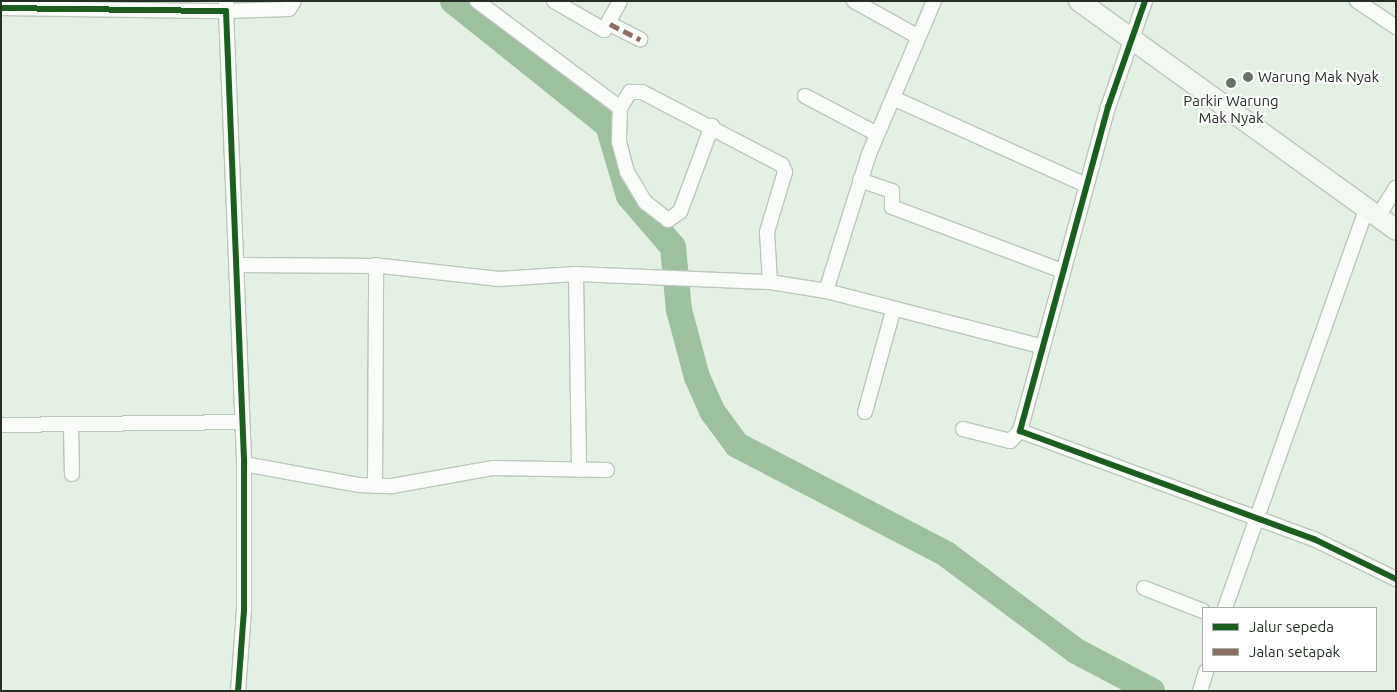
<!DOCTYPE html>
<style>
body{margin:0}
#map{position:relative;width:1397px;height:692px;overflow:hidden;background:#e3f0e3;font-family:Ubuntu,sans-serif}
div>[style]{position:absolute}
.river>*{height:26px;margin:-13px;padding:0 13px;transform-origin:13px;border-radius:13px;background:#9ec09f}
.roads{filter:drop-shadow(1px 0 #bcc7bc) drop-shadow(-1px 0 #bcc7bc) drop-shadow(0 1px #bcc7bc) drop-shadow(0 -1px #bcc7bc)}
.minor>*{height:14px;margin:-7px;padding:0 7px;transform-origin:7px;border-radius:7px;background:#fbfdfb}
.secondary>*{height:20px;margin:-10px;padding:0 10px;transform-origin:10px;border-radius:10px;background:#f2f7f2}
.quiet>*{height:5px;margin-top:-2.5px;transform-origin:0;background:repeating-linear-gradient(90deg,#8d6e63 0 10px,transparent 0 15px)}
.cycleway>*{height:6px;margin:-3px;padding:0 3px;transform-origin:3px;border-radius:3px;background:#1b5e20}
.dots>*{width:14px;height:14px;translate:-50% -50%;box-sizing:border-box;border:2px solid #fff;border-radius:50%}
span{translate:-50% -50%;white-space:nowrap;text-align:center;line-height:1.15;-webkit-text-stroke:4px #fff;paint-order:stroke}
.poi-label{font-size:15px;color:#252f25}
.left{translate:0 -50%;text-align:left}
.frame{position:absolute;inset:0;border:2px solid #252f25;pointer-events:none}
.legend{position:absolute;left:1202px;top:607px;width:175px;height:65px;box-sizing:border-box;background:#fff;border:1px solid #a8aca8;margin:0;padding:6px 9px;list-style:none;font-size:15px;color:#252f25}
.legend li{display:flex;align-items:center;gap:10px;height:25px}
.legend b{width:25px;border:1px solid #a8aca8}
</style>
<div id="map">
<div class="river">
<div style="left:453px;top:1px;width:198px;rotate:38.7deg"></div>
<div style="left:608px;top:125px;width:74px;rotate:73.5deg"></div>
<div style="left:629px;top:196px;width:67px;rotate:49.2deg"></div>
<div style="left:673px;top:247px;width:63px;rotate:84.6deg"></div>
<div style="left:679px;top:310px;width:69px;rotate:75deg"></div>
<div style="left:697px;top:377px;width:37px;rotate:66deg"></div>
<div style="left:712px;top:411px;width:42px;rotate:53.7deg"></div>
<div style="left:737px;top:445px;width:236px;rotate:27.5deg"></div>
<div style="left:946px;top:554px;width:162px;rotate:36.7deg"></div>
<div style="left:1076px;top:651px;width:86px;rotate:27.8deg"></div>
</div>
<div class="roads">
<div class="minor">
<div style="left:226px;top:1px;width:10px;rotate:90deg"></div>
<div style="left:226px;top:11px;width:63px;rotate:-1.8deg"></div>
<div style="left:289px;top:9px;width:9px;rotate:-58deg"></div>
<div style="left:477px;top:1px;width:179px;rotate:36.8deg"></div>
<div style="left:620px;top:108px;width:19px;rotate:-58deg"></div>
<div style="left:630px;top:92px;width:12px"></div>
<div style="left:642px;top:92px;width:158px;rotate:27.5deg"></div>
<div style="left:782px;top:165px;width:8px;rotate:67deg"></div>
<div style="left:785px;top:172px;width:63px;rotate:106.7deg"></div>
<div style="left:767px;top:232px;width:50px;rotate:86.6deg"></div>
<div style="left:554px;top:1px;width:58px;rotate:30.1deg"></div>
<div style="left:604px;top:30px;width:33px;rotate:-61deg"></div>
<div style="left:854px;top:1px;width:72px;rotate:29.1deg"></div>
<div style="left:1145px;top:1px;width:112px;rotate:109.2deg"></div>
<div style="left:1108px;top:107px;width:336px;rotate:105.2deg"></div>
<div style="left:1020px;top:431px;width:313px;rotate:20.2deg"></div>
<div style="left:1314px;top:539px;width:91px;rotate:26deg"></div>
<div style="left:1357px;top:1px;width:47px;rotate:33.7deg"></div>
<div style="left:1px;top:8px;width:225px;rotate:0.8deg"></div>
<div style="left:226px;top:11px;width:453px;rotate:87.7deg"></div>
<div style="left:244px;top:464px;width:146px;rotate:90deg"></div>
<div style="left:244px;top:610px;width:81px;rotate:94.2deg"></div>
<div style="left:610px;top:24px;width:34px;rotate:27deg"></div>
<div style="left:805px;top:96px;width:81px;rotate:27.8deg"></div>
<div style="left:893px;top:98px;width:212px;rotate:24.3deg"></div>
<div style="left:620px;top:108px;width:34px;rotate:92deg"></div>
<div style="left:619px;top:142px;width:31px;rotate:75deg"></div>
<div style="left:627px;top:172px;width:35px;rotate:59deg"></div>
<div style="left:645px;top:202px;width:29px;rotate:38deg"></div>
<div style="left:668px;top:220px;width:14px;rotate:-34deg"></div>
<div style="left:680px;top:212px;width:92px;rotate:-69.6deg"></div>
<div style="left:860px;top:180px;width:34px;rotate:19deg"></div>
<div style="left:892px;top:191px;width:16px;rotate:90deg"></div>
<div style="left:892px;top:207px;width:182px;rotate:20.6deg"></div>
<div style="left:1377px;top:218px;width:36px;rotate:-58deg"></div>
<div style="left:239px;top:265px;width:143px;rotate:0.4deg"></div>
<div style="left:382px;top:266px;width:118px;rotate:6.3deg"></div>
<div style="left:499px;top:279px;width:77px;rotate:-3.7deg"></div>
<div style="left:576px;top:274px;width:194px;rotate:2.4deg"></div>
<div style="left:770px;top:282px;width:57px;rotate:9.1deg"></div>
<div style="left:826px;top:291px;width:221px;rotate:14.4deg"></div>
<div style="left:576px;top:274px;width:196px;rotate:89.1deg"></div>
<div style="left:826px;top:291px;width:144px;rotate:-72.6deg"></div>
<div style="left:869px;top:154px;width:166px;rotate:-67deg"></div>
<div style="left:865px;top:412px;width:105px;rotate:-74.5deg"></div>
<div style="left:1px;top:425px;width:240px;rotate:-0.7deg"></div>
<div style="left:71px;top:427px;width:47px;rotate:88.8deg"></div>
<div style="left:963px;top:429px;width:49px;rotate:14.3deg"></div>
<div style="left:1010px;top:441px;width:14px;rotate:-45deg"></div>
<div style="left:244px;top:464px;width:116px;rotate:10.4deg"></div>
<div style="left:358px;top:485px;width:34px;rotate:2deg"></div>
<div style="left:392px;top:486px;width:103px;rotate:-10.1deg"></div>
<div style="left:493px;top:468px;width:114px;rotate:1deg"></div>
<div style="left:375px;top:486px;width:221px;rotate:-89.7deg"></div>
<div style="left:1144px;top:588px;width:63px;rotate:21.3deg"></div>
<div style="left:1225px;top:608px;width:422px;rotate:-70.5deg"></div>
<div style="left:1200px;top:691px;width:21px;rotate:-73deg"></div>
</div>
<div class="secondary">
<div style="left:1079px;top:1px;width:391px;rotate:35.8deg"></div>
</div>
</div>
<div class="quiet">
<div style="left:610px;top:24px;width:34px;rotate:27deg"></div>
</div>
<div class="cycleway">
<div style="left:1145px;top:1px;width:112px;rotate:109.2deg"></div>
<div style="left:1108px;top:107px;width:336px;rotate:105.2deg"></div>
<div style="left:1020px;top:431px;width:313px;rotate:20.2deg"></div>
<div style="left:1314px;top:539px;width:91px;rotate:26deg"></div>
<div style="left:1px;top:8px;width:225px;rotate:0.8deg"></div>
<div style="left:226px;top:11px;width:453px;rotate:87.7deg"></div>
<div style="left:244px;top:464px;width:146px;rotate:90deg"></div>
<div style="left:244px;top:610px;width:81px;rotate:94.2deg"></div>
</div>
<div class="dots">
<div style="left:1248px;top:77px;background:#687368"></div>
<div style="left:1231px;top:83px;background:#687368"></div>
</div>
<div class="poi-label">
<span class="left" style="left:1258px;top:77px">Warung Mak Nyak</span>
<span style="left:1231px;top:109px">Parkir Warung<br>Mak Nyak</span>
</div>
<div class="frame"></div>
<ul class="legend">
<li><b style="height:6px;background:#1b5e20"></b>Jalur sepeda</li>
<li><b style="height:6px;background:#8d6e63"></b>Jalan setapak</li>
</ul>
</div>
